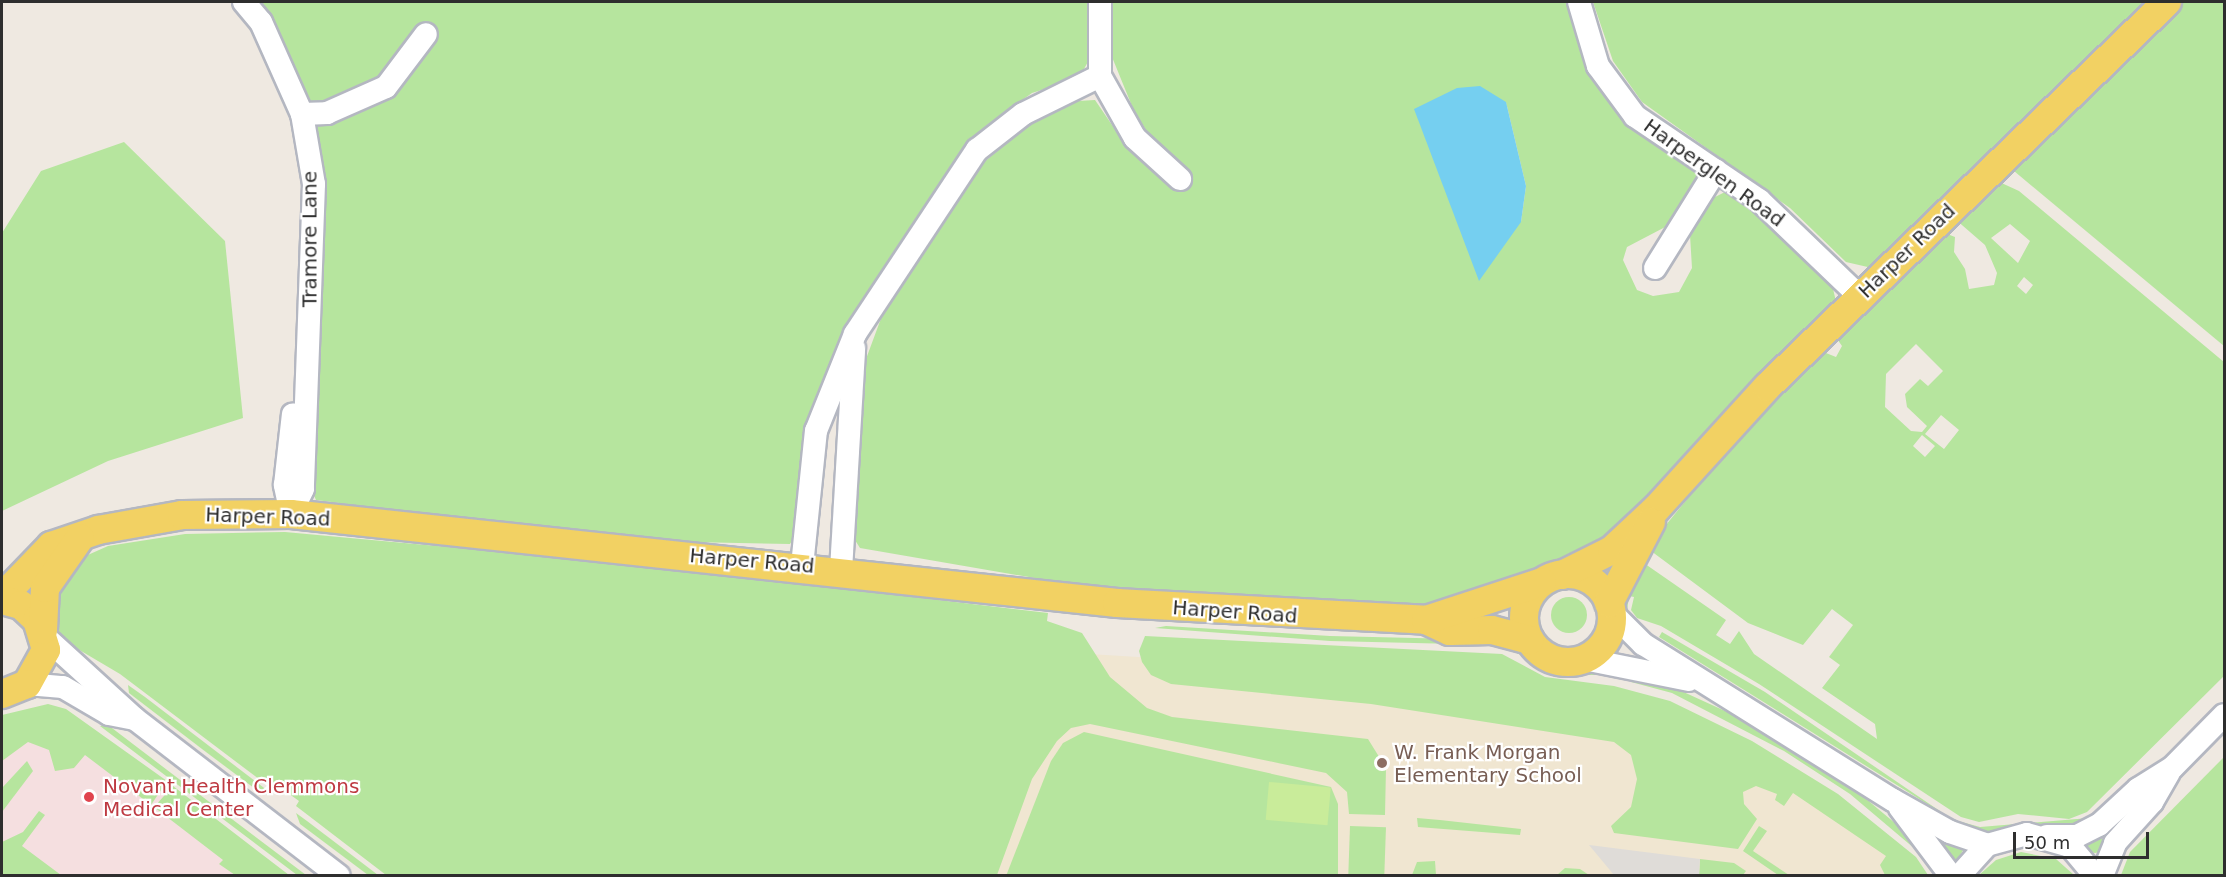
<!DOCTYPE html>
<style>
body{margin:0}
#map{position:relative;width:2226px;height:877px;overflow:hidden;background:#efe9e1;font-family:"DejaVu Sans",sans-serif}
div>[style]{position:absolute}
.education>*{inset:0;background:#f0e6d1}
.medical>*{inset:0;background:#f5dfe0}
.green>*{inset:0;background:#b6e59e;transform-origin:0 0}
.round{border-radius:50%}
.pitch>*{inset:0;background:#c9ec9a;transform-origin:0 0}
.plaza>*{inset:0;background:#dfdcd8}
.water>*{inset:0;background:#75cff0}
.roads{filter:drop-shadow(2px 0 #b4b7c1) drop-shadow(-2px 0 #b4b7c1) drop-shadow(0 2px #b4b7c1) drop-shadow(0 -2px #b4b7c1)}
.minor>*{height:22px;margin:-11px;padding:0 11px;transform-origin:11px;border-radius:11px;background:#fff}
.major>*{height:28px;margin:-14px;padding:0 14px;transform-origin:14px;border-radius:14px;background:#f2d163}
.major>.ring{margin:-14px;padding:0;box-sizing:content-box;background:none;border:28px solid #f2d163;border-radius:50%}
.dots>*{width:16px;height:16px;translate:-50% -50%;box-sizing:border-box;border:3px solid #fff;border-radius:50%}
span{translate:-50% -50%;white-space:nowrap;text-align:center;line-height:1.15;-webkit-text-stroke:4.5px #fff;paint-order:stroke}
.street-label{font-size:20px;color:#2e2e2e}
.education-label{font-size:20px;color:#785e54}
.left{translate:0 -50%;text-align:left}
.health-label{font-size:20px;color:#be3a42}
.frame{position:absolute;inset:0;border:3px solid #2e2e2e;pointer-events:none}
.scale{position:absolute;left:2013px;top:832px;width:136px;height:27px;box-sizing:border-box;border:3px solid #2e2e2e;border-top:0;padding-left:8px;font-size:18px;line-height:21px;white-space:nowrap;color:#2e2e2e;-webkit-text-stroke:4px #fff;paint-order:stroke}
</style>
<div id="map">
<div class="education">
<div style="clip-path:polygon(1073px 653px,1493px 679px,1663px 722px,1820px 804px,1913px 876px,972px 876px)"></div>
</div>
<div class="medical">
<div style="clip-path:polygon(63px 711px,281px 875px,2px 876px,2px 719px)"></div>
</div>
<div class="green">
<div style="clip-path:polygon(255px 2px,1088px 2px,1090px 58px,1079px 78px,1032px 93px,987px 125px,965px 150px,838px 344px,809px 417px,797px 532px,790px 544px,639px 541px,316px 500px,311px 489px,324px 209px)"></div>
<div style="clip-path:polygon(evenodd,1110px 2px,1573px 2px,1577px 33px,1695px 170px,1698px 180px,1669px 225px,1627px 247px,1623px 260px,1637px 290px,1653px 296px,1679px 292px,1692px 268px,1690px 235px,1715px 197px,1725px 192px,1738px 194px,1831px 280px,1837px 306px,1687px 451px,1618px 531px,1557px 563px,1456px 601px,1382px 607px,1236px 600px,1052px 581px,860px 548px,853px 537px,853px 497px,866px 359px,883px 313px,984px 162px,1036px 119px,1078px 101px,1095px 100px,1125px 144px,1163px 180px,1177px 188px,1190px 171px,1149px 135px,1134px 111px,1112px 57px,1110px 2px,1506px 102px,1526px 186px,1521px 222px,1506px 102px)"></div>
<div style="clip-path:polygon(1593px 2px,2157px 2px,1872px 268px,1846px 262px,1790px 208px,1642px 102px,1613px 61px)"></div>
<div style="clip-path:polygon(2180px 2px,2224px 2px,2224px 346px,2014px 171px,2013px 163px)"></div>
<div style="clip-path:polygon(124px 142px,225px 241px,243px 418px,108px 461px,2px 511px,2px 233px,41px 171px)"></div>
<div style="clip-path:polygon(evenodd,1995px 180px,2019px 191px,2224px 362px,2224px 676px,2087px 812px,2069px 819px,2018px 814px,1979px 822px,1961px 817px,1759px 684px,1661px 626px,1637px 618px,1631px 610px,1634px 597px,1629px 596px,1627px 611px,1644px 627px,1643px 633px,1621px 611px,1638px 559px,1726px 620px,1716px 635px,1730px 644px,1739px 631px,1754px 654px,1877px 739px,1875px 724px,1822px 688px,1840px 665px,1829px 657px,1853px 625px,1832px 609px,1803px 645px,1748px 623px,1647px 548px,1752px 420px,1821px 351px,1836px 357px,1842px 346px,1835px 336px,1942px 232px,1955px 237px,1954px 252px,1965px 269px,1969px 289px,1994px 285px,1997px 273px,1985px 245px,1955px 219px,1995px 180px,2010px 224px,2030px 241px,2018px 263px,1991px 238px,2010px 224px,1995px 180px,2024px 277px,2033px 285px,2026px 294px,2017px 286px,2024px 277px,1995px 180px,1916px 344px,1943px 371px,1928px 386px,1920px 379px,1905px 394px,1907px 407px,1927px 426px,1922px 432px,1911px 431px,1885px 407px,1886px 374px,1916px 344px,1995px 180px,1941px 415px,1959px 430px,1944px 449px,1925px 434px,1941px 415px,1995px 180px,1922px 435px,1935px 446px,1925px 457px,1913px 446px,1922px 435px)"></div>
<div style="clip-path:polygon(285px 532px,643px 565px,1048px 613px,1047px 621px,1082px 633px,1110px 677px,1147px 708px,1172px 717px,1368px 739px,1386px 768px,1385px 815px,1349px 814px,1347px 792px,1326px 773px,1090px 724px,1071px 728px,1057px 741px,1032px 779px,997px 875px,386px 875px,296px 806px,299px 801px,281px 788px,276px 792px,120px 674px,76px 648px,70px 657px,62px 651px,47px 608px,81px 558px,108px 546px,185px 534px)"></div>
<div class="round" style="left:1551px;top:597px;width:36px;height:36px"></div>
<div style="clip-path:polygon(1166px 626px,1330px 636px,1458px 639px,1456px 644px,1330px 641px,1155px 628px)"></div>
<div style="clip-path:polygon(1662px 632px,1765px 692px,1953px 820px,1659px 637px)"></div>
<div style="clip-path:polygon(1145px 636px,1502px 654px,1545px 677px,1614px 686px,1670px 701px,1752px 741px,1838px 794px,1916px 857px,1928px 875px,1885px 875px,1880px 865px,1886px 856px,1793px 793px,1784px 806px,1775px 800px,1777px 794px,1756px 786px,1743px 792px,1744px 804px,1757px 819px,1738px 849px,1614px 833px,1611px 826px,1631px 807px,1637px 779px,1631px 755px,1614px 742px,1371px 704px,1171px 684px,1151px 675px,1142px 662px,1139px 651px)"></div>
<div style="clip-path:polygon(1494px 640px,1555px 669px,1620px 675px,1563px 675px,1506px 648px,1473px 644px)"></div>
<div style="clip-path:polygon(1632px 677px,1677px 689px,1747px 721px,1859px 793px,1926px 849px,1921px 854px,1850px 794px,1784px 751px,1672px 693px,1631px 682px)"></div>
<div style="clip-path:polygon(128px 685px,145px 697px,272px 794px,262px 794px,202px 749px,129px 693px)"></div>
<div style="clip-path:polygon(48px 704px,66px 709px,167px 781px,151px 805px,85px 755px,74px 768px,55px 771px,49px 750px,28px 742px,2px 761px,2px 715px)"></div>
<div style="clip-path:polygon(108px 725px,175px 776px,306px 875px,297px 875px,100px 726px)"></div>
<div style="clip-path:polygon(1084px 732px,1331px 787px,1338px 804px,1338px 875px,1006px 876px,1051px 761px,1063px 743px)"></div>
<div style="clip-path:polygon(2224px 757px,2224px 875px,2121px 875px,2130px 852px)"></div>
<div style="clip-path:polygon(27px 761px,33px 771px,2px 812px,2px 788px)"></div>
<div style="clip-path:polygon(173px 786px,289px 875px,235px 875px,219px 864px,223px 860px,154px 807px)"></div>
<div style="clip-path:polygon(39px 811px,45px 815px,22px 846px,61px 875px,2px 875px,2px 842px,23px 832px)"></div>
<div style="clip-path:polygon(296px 813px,307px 821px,378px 875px,368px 875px,300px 824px)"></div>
<div style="clip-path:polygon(1417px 818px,1440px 820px,1521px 829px,1520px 835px,1418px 827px)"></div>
<div style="clip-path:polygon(2089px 818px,2087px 824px,1981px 833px,1959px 828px,1958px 821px,1980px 827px)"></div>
<div style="left:1350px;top:826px;width:36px;height:49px;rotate:2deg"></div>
<div style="clip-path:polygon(1759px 826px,1767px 831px,1753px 851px,1789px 875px,1778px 875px,1743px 851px)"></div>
<div class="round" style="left:2086px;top:835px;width:18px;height:18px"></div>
<div style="clip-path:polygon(1947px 840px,1965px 847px,1955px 864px,1943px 846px)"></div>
<div style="clip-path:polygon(2021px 852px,2056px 859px,2074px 875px,1979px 875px,1996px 860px)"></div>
<div style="clip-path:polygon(1700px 859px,1734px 863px,1746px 871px,1743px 875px,1699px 876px)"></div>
<div style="clip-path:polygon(1435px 861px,1436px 875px,1412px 875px,1417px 862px)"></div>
<div style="clip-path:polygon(1565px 868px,1580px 869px,1589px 875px,1557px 875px)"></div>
</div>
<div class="pitch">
<div style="left:1269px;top:782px;width:62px;height:38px;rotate:5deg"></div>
</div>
<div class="plaza">
<div style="clip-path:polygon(1589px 845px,1700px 859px,1699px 875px,1614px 875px)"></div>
</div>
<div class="water">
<div style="clip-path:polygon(1480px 86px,1506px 102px,1526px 186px,1521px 222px,1479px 281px,1414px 109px,1457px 88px)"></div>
</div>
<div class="roads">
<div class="minor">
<div style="left:244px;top:2px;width:26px;rotate:50deg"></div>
<div style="left:261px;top:22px;width:101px;rotate:66deg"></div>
<div style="left:302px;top:114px;width:71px;rotate:80.3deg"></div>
<div style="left:314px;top:184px;width:305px;rotate:92.1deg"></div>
<div style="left:303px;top:489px;width:28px;rotate:116deg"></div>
<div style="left:1100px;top:2px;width:74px;rotate:90deg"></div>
<div style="left:1100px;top:76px;width:71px;rotate:60.6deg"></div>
<div style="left:1135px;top:138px;width:61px;rotate:42.3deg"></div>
<div style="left:1579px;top:2px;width:67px;rotate:73.5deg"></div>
<div style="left:1598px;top:66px;width:62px;rotate:53.5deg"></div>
<div style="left:1635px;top:116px;width:150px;rotate:34.1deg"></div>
<div style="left:1759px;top:200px;width:140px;rotate:43.8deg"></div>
<div style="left:302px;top:114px;width:25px;rotate:-2deg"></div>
<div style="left:327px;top:113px;width:64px;rotate:-23.8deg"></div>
<div style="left:386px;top:87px;width:66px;rotate:-53deg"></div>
<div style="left:1655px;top:268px;width:115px;rotate:-58.1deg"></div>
<div style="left:291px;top:514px;width:30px;rotate:-102deg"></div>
<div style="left:285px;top:485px;width:71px;rotate:-83.6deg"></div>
<div style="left:802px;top:566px;width:136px;rotate:-84.1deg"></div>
<div style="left:816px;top:431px;width:105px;rotate:-68.1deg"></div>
<div style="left:855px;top:334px;width:221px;rotate:-56.5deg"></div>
<div style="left:977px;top:150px;width:58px;rotate:-38deg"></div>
<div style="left:1023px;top:114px;width:86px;rotate:-26.3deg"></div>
<div style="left:841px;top:570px;width:222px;rotate:-86.6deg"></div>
<div style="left:1612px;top:613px;width:44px;rotate:45deg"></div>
<div style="left:1643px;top:644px;width:295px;rotate:32deg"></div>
<div style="left:1893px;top:800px;width:65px;rotate:29.3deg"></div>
<div style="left:1950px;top:832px;width:39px;rotate:19deg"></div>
<div style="left:45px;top:637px;width:122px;rotate:42.3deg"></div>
<div style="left:135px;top:719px;width:257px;rotate:37.6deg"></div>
<div style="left:1584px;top:659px;width:107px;rotate:11.3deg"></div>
<div style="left:27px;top:684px;width:36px;rotate:5deg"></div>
<div style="left:63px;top:687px;width:53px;rotate:30.4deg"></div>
<div style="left:109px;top:714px;width:26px;rotate:11deg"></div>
<div style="left:1900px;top:808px;width:85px;rotate:53.1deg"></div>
<div style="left:2047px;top:836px;width:30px"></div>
<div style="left:2077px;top:836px;width:25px;rotate:-27deg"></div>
<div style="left:2099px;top:825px;width:53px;rotate:-42.7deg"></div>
<div style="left:2138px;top:789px;width:40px;rotate:-32deg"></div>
<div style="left:2172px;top:768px;width:74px;rotate:-45.5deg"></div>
<div style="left:1959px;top:876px;width:42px;rotate:-47.9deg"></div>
<div style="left:1987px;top:845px;width:41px;rotate:-15.4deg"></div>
<div style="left:2027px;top:834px;width:45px;rotate:15.6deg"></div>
<div style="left:2070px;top:846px;width:39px;rotate:50deg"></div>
<div style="left:2102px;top:876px;width:35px;rotate:-68deg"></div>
<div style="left:2115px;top:843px;width:55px;rotate:-47.9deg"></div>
<div style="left:2152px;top:802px;width:34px;rotate:-60deg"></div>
</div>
<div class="major">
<div class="ring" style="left:1524px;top:574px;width:60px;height:60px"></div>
<div style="left:1562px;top:575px;width:56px;rotate:-26.6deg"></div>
<div style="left:1612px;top:550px;width:60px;rotate:-43deg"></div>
<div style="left:1656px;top:509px;width:165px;rotate:-47.7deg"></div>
<div style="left:1767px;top:387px;width:555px;rotate:-43.91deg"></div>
<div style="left:2px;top:597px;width:71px;rotate:-46.1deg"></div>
<div style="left:51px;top:546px;width:50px;rotate:-18.8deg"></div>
<div style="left:98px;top:530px;width:85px;rotate:-10.1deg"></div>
<div style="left:182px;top:515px;width:109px;rotate:-0.5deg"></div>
<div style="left:291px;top:514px;width:831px;rotate:6.15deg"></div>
<div style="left:1117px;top:603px;width:309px;rotate:3.1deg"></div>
<div style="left:1426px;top:620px;width:26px;rotate:25deg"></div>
<div style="left:1450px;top:631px;width:42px;rotate:-1.4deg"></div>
<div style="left:1492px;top:630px;width:39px;rotate:15deg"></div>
<div style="left:2px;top:600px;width:20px;rotate:15deg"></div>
<div style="left:21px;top:605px;width:22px;rotate:43deg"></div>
<div style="left:37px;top:620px;width:31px;rotate:73deg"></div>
<div style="left:46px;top:650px;width:39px;rotate:119deg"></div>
<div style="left:27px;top:684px;width:27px;rotate:158deg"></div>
<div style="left:1609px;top:603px;width:91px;rotate:-62.6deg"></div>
<div style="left:1426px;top:620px;width:122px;rotate:-18.1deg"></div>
<div style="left:43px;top:630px;width:42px;rotate:-87.3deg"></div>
<div style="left:45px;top:588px;width:61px;rotate:-55deg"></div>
</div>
</div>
<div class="dots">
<div style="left:1382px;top:763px;background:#8d6e63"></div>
<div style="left:89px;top:797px;background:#e0444e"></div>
</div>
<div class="street-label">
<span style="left:1714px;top:173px;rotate:36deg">Harperglen Road</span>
<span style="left:310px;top:239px;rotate:-90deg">Tramore Lane</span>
<span style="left:1907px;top:251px;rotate:-44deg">Harper Road</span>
<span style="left:268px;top:517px;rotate:2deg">Harper Road</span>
<span style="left:752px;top:561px;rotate:5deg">Harper Road</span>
<span style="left:1235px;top:612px;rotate:4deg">Harper Road</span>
</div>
<div class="education-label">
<span class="left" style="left:1394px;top:764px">W. Frank Morgan<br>Elementary School</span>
</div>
<div class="health-label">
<span class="left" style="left:103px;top:798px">Novant Health Clemmons<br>Medical Center</span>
</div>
<div class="frame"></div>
<div class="scale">50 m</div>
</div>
